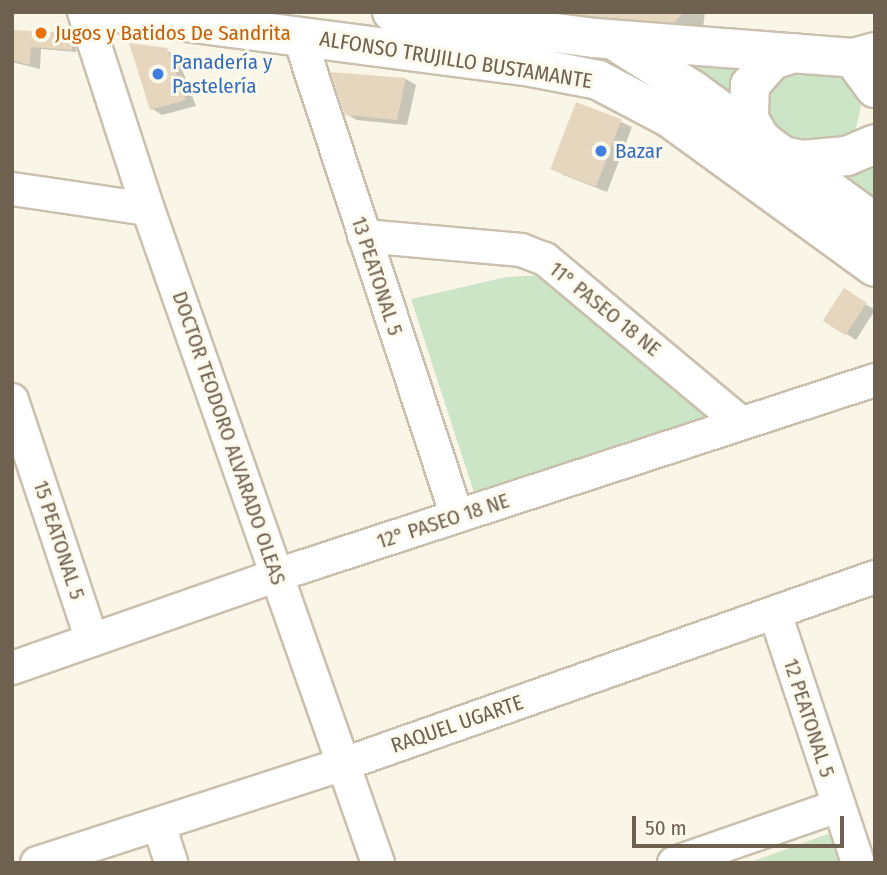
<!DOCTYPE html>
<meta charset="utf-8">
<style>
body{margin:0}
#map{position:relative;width:887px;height:875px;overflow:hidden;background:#f9f6e7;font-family:"Fira Sans Condensed",sans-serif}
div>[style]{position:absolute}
.green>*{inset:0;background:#cde5c7}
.shadow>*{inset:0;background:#0003}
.building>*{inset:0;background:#e6d6bd;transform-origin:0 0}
.roads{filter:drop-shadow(2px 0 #c9c0ae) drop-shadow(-2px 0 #c9c0ae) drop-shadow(0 2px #c9c0ae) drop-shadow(0 -2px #c9c0ae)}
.street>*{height:32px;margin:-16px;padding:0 16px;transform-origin:16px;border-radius:16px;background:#fff}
.secondary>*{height:38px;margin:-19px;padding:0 19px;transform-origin:19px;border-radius:19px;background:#fff}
.dots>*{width:19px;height:19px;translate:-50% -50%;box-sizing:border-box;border:4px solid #fcf9ed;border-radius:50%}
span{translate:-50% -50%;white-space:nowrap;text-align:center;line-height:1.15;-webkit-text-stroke:6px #fcf9ed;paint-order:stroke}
.food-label{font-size:21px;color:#c56008}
.left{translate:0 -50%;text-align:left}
.street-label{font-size:21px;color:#6f614f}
.shop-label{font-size:21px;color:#366cbe}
.frame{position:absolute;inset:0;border:14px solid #6f614f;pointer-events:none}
.scale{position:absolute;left:632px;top:816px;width:212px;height:32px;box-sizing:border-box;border:4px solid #6f614f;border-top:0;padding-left:9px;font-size:21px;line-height:24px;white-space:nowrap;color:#6f614f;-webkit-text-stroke:5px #fcf9ed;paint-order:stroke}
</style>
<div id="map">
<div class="green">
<div style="clip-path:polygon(749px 62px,735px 104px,681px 64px)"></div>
<div style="clip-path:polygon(780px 70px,843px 75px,861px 106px,856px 128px,845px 139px,803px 148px,766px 123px,769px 82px)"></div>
<div style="clip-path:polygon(875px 157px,875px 202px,834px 169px)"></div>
<div style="clip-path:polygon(544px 275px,724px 421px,479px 508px,411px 299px,506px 277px)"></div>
<div style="clip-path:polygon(836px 831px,844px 863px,748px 863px)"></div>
</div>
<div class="shadow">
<div style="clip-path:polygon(507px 12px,705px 12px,703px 28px)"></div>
<div style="clip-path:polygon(12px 32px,73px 35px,77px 38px,76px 52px,41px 49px,40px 69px,12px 62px)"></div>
<div style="clip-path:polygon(166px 50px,177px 56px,196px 106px,162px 115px,151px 108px)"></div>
<div style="clip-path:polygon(406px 79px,416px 85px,407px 125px,357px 120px,346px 114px)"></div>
<div style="clip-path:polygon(621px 122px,632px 127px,607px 192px,561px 174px)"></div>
<div style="clip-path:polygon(854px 297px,875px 310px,856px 340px,825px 320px)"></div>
</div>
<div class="building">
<div style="clip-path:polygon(534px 12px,684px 12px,669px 28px)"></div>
<div style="clip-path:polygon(12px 30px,73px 33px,72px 50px,31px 47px,30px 65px,12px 60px)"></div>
<div style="clip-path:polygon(129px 43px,167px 48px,186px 100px,150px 110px)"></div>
<div style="clip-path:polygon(330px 72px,406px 78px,397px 120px,345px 115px)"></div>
<div style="left:576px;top:102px;width:49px;height:72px;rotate:21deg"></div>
<div style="left:844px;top:288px;width:27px;height:39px;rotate:33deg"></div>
</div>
<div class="roads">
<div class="street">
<div style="left:84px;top:12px;width:207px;rotate:72deg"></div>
<div style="left:148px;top:209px;width:693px;rotate:70.62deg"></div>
<div style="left:299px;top:36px;width:505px;rotate:71.78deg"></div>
<div style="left:12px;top:189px;width:137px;rotate:8.4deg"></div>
<div style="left:364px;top:236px;width:158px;rotate:5.1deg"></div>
<div style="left:521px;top:250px;width:26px;rotate:21deg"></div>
<div style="left:545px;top:259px;width:256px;rotate:39.9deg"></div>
<div style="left:12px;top:400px;width:253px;rotate:71.6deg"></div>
<div style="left:775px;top:613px;width:263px;rotate:71.6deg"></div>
<div style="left:12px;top:668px;width:281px;rotate:-19.3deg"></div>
<div style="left:277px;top:575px;width:629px;rotate:-18.06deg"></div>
<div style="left:159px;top:825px;width:40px;rotate:72deg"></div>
<div style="left:37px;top:863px;width:323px;rotate:-17.9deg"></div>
<div style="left:344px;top:764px;width:563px;rotate:-19.4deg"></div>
<div style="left:674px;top:863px;width:174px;rotate:-19.2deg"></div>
</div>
<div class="secondary">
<div style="left:109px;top:12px;width:420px;rotate:7.4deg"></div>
<div style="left:526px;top:66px;width:73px;rotate:11deg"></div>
<div style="left:598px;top:80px;width:81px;rotate:27.8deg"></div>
<div style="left:670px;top:118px;width:253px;rotate:36deg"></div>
<div style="left:392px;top:12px;width:205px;rotate:7.3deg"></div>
<div style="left:595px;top:38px;width:259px;rotate:4.4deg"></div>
<div style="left:853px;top:58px;width:23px;rotate:-15deg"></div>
<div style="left:621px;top:45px;width:86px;rotate:32.2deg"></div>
<div style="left:694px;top:91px;width:224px;rotate:36.1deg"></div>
<div style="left:794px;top:53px;width:23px;rotate:162deg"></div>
<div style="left:772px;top:60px;width:33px;rotate:131deg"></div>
<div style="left:750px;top:85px;width:34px;rotate:92deg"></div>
<div style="left:749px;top:119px;width:22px;rotate:60deg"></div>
<div style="left:760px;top:138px;width:25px;rotate:42deg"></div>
<div style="left:779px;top:155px;width:24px;rotate:12deg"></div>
<div style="left:802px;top:160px;width:45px;rotate:-5.1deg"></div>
<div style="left:847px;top:156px;width:30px;rotate:-23deg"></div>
<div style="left:853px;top:58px;width:37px;rotate:54deg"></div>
</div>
</div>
<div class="dots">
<div style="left:41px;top:33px;background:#e8710a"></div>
<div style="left:158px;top:74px;background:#3f7fe0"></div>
<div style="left:601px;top:151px;background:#3f7fe0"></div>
</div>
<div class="food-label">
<span class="left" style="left:55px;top:33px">Jugos y Batidos De Sandrita</span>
</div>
<div class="street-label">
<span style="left:456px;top:60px;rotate:9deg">ALFONSO TRUJILLO BUSTAMANTE</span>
<span style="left:377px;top:276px;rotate:72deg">13 PEATONAL 5</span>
<span style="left:605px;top:309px;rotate:39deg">11° PASEO 18 NE</span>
<span style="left:229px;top:438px;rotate:71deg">DOCTOR TEODORO ALVARADO OLEAS</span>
<span style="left:443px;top:521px;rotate:-18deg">12° PASEO 18 NE</span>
<span style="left:59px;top:540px;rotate:72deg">15 PEATONAL 5</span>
<span style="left:809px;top:718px;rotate:72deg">12 PEATONAL 5</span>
<span style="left:457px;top:724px;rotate:-19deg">RAQUEL UGARTE</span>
</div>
<div class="shop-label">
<span class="left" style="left:172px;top:74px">Panadería y<br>Pastelería</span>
<span class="left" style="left:615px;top:151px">Bazar</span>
</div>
<div class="frame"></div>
<div class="scale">50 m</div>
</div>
